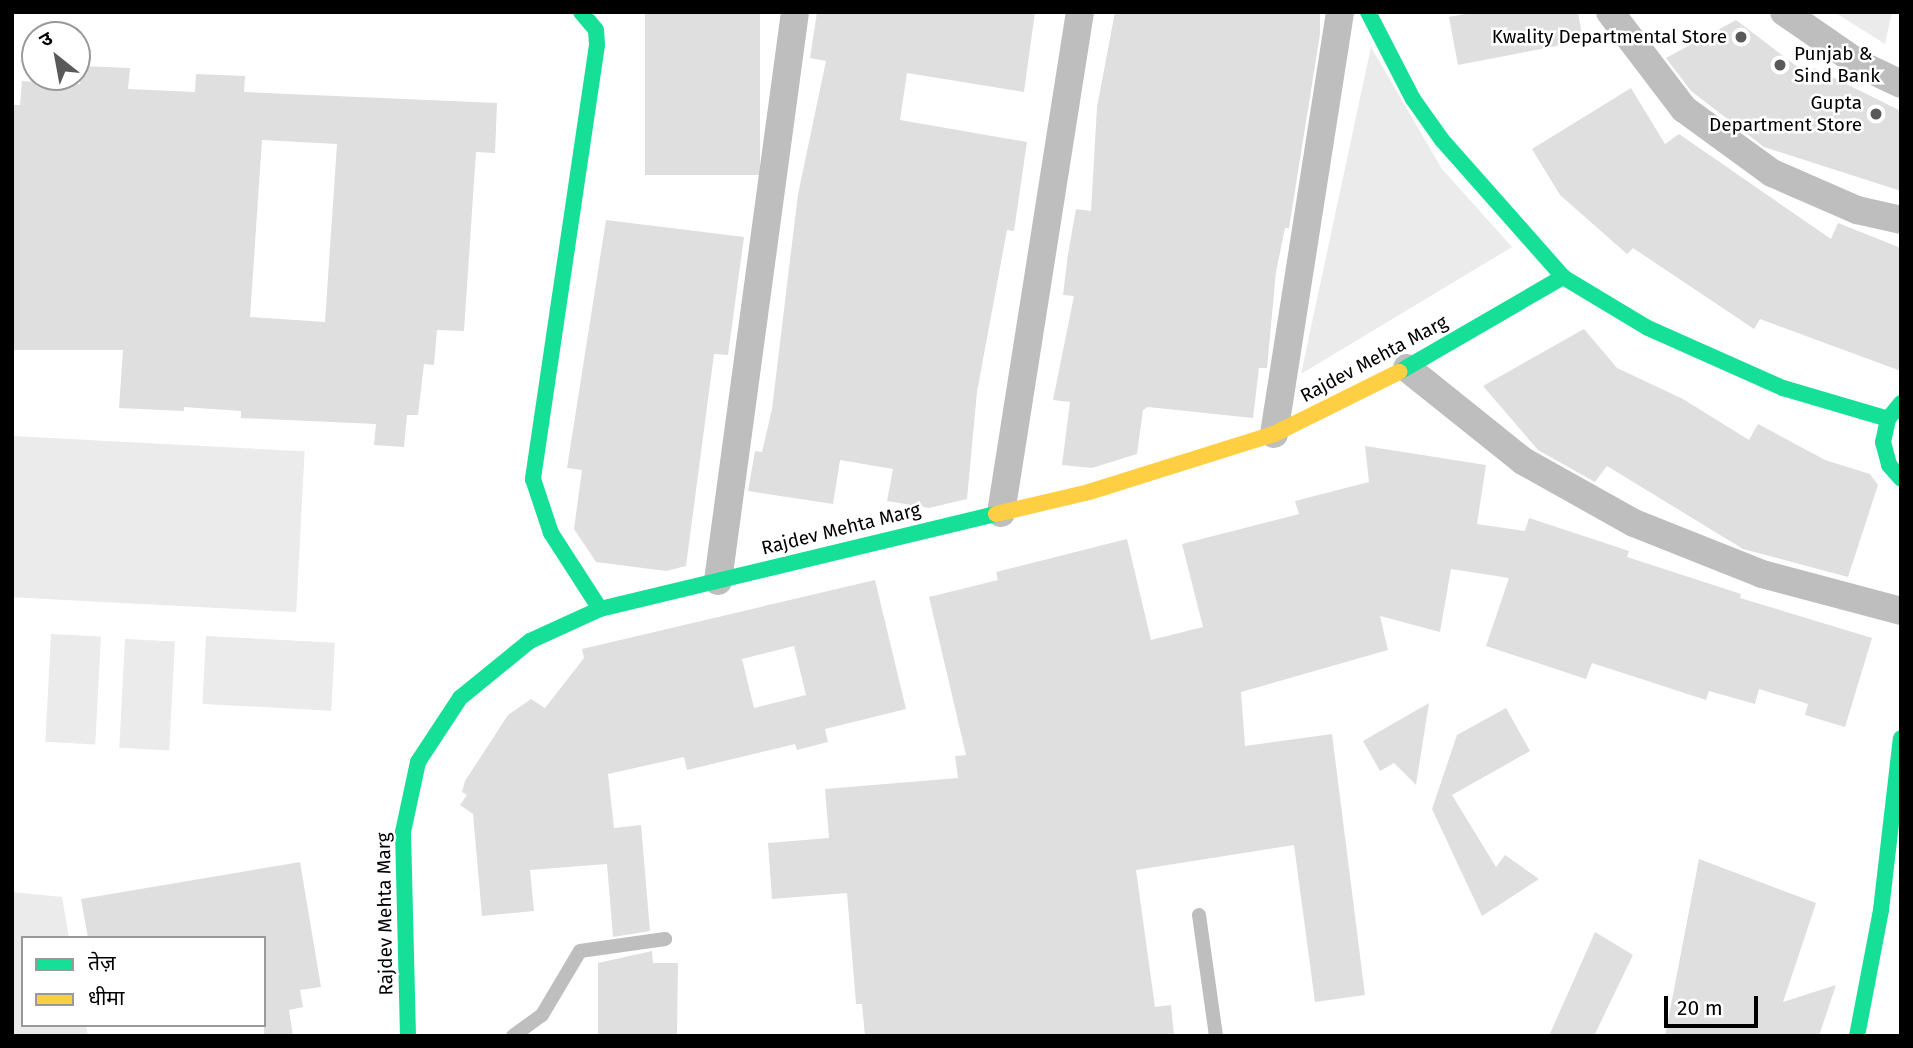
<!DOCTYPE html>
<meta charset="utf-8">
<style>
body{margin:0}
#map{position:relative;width:1913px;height:1048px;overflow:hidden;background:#fff;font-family:"Fira Sans","Noto Sans Devanagari",sans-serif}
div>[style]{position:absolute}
.green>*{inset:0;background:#ebebeb;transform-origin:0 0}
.building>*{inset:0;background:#dfdfdf;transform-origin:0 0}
.lane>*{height:14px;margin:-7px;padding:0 7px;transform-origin:7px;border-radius:7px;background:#bebebe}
.street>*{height:28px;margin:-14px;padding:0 14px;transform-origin:14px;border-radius:14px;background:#bebebe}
.fast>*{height:16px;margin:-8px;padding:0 8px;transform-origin:8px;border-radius:8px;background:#16e098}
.slow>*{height:16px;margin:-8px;padding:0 8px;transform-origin:8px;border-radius:8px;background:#ffcf43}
.dots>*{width:19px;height:19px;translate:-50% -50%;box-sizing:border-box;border:4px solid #fff;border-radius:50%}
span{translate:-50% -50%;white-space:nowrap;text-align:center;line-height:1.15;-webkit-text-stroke:5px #fff;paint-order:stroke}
.poi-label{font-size:19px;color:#000}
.right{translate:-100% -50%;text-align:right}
.left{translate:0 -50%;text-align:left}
.street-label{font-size:19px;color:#000}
.frame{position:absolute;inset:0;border:14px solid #000;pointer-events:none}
.legend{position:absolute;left:21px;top:936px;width:245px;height:91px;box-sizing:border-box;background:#fff;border:2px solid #999;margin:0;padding:9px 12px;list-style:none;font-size:21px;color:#000}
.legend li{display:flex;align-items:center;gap:14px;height:35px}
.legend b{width:35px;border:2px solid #999}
.north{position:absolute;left:21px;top:21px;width:70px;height:70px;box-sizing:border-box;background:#fff;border:2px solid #999;border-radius:50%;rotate:329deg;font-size:19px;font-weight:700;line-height:28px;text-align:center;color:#000}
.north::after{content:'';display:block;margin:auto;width:24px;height:32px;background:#595959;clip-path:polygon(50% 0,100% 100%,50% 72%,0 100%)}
.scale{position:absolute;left:1664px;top:996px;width:94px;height:32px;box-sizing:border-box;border:4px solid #000;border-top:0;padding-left:9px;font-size:21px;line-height:24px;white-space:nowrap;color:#000;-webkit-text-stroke:5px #fff;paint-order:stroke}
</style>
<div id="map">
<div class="green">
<div style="clip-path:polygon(1834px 12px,1892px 12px,1885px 44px)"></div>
<div style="clip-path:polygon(1371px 47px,1442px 169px,1512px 247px,1301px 374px)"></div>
<div style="left:12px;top:436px;width:293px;height:161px;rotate:3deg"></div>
<div style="left:51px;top:634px;width:50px;height:108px;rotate:3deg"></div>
<div style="left:206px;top:636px;width:129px;height:68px;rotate:3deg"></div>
<div style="left:125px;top:639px;width:50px;height:109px;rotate:3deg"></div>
<div style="clip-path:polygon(12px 892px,62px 897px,69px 938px,23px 938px,23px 1025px,86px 1025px,88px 1036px,12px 1036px)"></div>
</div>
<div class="building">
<div style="left:645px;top:12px;width:115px;height:163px"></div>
<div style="clip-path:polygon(817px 12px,1035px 12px,1024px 92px,907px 73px,900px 120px,1027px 142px,1014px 231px,1007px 230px,977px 392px,967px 499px,929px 508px,887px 501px,893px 469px,840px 460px,833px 504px,748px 491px,755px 451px,762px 452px,772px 409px,798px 194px,826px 61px,810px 58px)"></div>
<div style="clip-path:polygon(1115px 12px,1320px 12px,1320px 34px,1289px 228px,1285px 228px,1276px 272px,1267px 368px,1259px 368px,1253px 418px,1148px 407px,1143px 410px,1137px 454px,1092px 468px,1062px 465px,1070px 402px,1053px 400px,1074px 296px,1063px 295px,1068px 254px,1076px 209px,1091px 211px,1097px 107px)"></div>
<div style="clip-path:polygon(1476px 12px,1578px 12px,1583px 41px,1458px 65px,1449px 17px)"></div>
<div style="clip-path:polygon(1736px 20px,1808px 75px,1814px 68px,1901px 111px,1901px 191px,1764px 147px,1691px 91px,1666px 58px)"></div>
<div style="clip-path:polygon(evenodd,81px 66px,130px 68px,128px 89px,195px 92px,196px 74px,245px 76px,244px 92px,497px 103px,495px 153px,476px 152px,464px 331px,437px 330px,434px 365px,424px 364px,418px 415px,407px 415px,404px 447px,374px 445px,376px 424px,241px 418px,241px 411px,184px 407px,184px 411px,119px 408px,123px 350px,12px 350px,12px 105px,20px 105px,22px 81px,80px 84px,81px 66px,262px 140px,337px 144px,325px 322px,250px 317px,262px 140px)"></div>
<div style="clip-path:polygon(1631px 88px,1665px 144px,1679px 134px,1831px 239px,1838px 223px,1901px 248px,1901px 371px,1760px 319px,1754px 329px,1633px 248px,1627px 254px,1560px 195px,1532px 149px)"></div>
<div style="clip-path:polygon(606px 220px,744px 237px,728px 355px,714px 354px,686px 566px,666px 571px,596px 562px,574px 529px,582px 470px,567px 468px)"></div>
<div style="clip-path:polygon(1584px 329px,1617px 368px,1683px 399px,1749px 440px,1758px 424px,1825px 460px,1870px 474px,1878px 485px,1848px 577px,1743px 549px,1607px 466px,1595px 482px,1538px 450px,1483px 386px)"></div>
<div style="clip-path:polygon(1365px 446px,1486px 465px,1477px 524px,1525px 531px,1529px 518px,1629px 551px,1627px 557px,1741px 594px,1740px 598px,1872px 638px,1845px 727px,1805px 715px,1808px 704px,1759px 689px,1755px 704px,1709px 691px,1706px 700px,1592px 663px,1586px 679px,1486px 646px,1509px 578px,1451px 569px,1440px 632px,1380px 616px,1388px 650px,1241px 692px,1245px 746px,1332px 734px,1365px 995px,1315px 1002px,1294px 845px,1136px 870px,1155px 1007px,1171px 1005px,1174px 1036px,865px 1036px,862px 1004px,856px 1004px,847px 893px,772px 899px,768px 843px,829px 838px,825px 789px,958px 778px,955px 756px,966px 755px,929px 597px,998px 580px,996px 572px,1127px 539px,1151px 640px,1203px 627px,1182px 544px,1299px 514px,1295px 501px,1369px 482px)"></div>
<div style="clip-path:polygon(evenodd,875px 580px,906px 709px,825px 729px,828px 742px,797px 750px,795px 744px,687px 770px,684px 757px,608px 774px,614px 828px,641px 825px,650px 931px,613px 937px,607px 864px,530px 870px,534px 911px,482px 916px,473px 814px,460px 805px,467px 795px,462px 792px,465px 781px,508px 715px,531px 699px,545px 708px,584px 658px,582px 649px,875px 580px,794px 646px,806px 695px,754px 708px,742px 659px,794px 646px)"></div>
<div style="clip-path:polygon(1429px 703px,1416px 785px,1394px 763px,1380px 771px,1363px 741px)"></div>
<div style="clip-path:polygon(1506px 708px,1530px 751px,1452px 795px,1496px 867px,1505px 855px,1539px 879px,1482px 916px,1432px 809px,1457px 735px)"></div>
<div style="clip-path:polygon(1699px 859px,1816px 903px,1783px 1002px,1836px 985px,1819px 1036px,1665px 1036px)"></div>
<div style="clip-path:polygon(300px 862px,321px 987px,300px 990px,303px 1007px,289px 1010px,293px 1036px,264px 1036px,264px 938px,88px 938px,81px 899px)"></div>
<div style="clip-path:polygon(1595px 932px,1633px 955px,1594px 1036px,1549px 1036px)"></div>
<div style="clip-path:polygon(652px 951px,653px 963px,678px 963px,677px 1036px,598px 1036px,598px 963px)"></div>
</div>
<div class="lane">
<div style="left:1199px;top:915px;width:122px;rotate:82deg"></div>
<div style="left:513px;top:1036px;width:36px;rotate:-36deg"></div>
<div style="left:542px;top:1015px;width:74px;rotate:-59.3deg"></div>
<div style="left:580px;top:951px;width:86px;rotate:-8deg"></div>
</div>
<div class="street">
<div style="left:1610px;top:12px;width:122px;rotate:52.7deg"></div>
<div style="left:1684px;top:109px;width:109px;rotate:36deg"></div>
<div style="left:1772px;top:173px;width:93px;rotate:23.5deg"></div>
<div style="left:1857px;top:210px;width:45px;rotate:12.8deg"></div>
<div style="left:1784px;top:12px;width:93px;rotate:34.5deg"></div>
<div style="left:1861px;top:65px;width:44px;rotate:25.4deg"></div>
<div style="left:1407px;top:368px;width:149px;rotate:38.7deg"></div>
<div style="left:1523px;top:461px;width:127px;rotate:29.2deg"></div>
<div style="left:1634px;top:523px;width:138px;rotate:21.7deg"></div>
<div style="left:1762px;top:574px;width:144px;rotate:14.9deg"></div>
<div style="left:1274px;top:434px;width:427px;rotate:-81.1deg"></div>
<div style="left:1001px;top:513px;width:507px;rotate:-81.04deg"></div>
<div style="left:718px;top:581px;width:574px;rotate:-82.29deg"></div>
</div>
<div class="fast">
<div style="left:581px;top:12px;width:23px;rotate:50deg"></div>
<div style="left:596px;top:30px;width:15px;rotate:86deg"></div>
<div style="left:597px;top:45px;width:439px;rotate:98.4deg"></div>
<div style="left:533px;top:479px;width:57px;rotate:71.6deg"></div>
<div style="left:551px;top:533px;width:90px;rotate:57.2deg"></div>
<div style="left:1368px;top:12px;width:98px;rotate:62.7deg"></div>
<div style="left:1413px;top:99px;width:50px;rotate:54.7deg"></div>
<div style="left:1442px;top:140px;width:183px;rotate:48.5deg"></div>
<div style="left:1563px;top:277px;width:99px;rotate:31deg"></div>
<div style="left:1648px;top:328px;width:148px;rotate:24deg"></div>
<div style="left:1783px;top:388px;width:109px;rotate:16.4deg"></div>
<div style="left:1399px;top:372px;width:190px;rotate:-30.1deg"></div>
<div style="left:1901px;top:403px;width:21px;rotate:129deg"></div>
<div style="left:1888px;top:419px;width:24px;rotate:102deg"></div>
<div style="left:1883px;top:442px;width:24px;rotate:75deg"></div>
<div style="left:1889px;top:465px;width:18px;rotate:49deg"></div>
<div style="left:408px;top:1036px;width:204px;rotate:-91.4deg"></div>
<div style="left:403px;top:832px;width:72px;rotate:-77.9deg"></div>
<div style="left:418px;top:762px;width:77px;rotate:-56.7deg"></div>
<div style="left:460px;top:698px;width:90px;rotate:-39.2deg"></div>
<div style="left:530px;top:641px;width:77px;rotate:-24.6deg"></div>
<div style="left:600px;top:609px;width:407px;rotate:-13.5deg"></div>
<div style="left:1857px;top:1036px;width:128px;rotate:-79.2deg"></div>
<div style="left:1881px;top:910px;width:173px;rotate:-83.4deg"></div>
</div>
<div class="slow">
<div style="left:996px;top:514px;width:96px;rotate:-13.3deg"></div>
<div style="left:1089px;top:492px;width:194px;rotate:-17.4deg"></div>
<div style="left:1274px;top:434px;width:140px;rotate:-26.4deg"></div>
</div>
<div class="dots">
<div style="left:1741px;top:37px;background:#595959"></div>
<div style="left:1780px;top:65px;background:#595959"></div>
<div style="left:1876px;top:114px;background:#595959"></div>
</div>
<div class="poi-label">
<span class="right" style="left:1727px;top:37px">Kwality Departmental Store</span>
<span class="left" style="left:1794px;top:65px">Punjab &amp;<br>Sind Bank</span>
<span class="right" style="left:1862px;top:114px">Gupta<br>Department Store</span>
</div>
<div class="street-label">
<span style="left:1374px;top:359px;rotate:-28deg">Rajdev Mehta Marg</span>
<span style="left:841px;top:529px;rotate:-14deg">Rajdev Mehta Marg</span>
<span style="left:385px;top:914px;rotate:-91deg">Rajdev Mehta Marg</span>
</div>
<div class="frame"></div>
<ul class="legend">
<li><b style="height:9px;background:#16e098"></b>तेज़</li>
<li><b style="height:9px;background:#ffcf43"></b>धीमा</li>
</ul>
<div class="north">उ</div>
<div class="scale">20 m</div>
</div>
